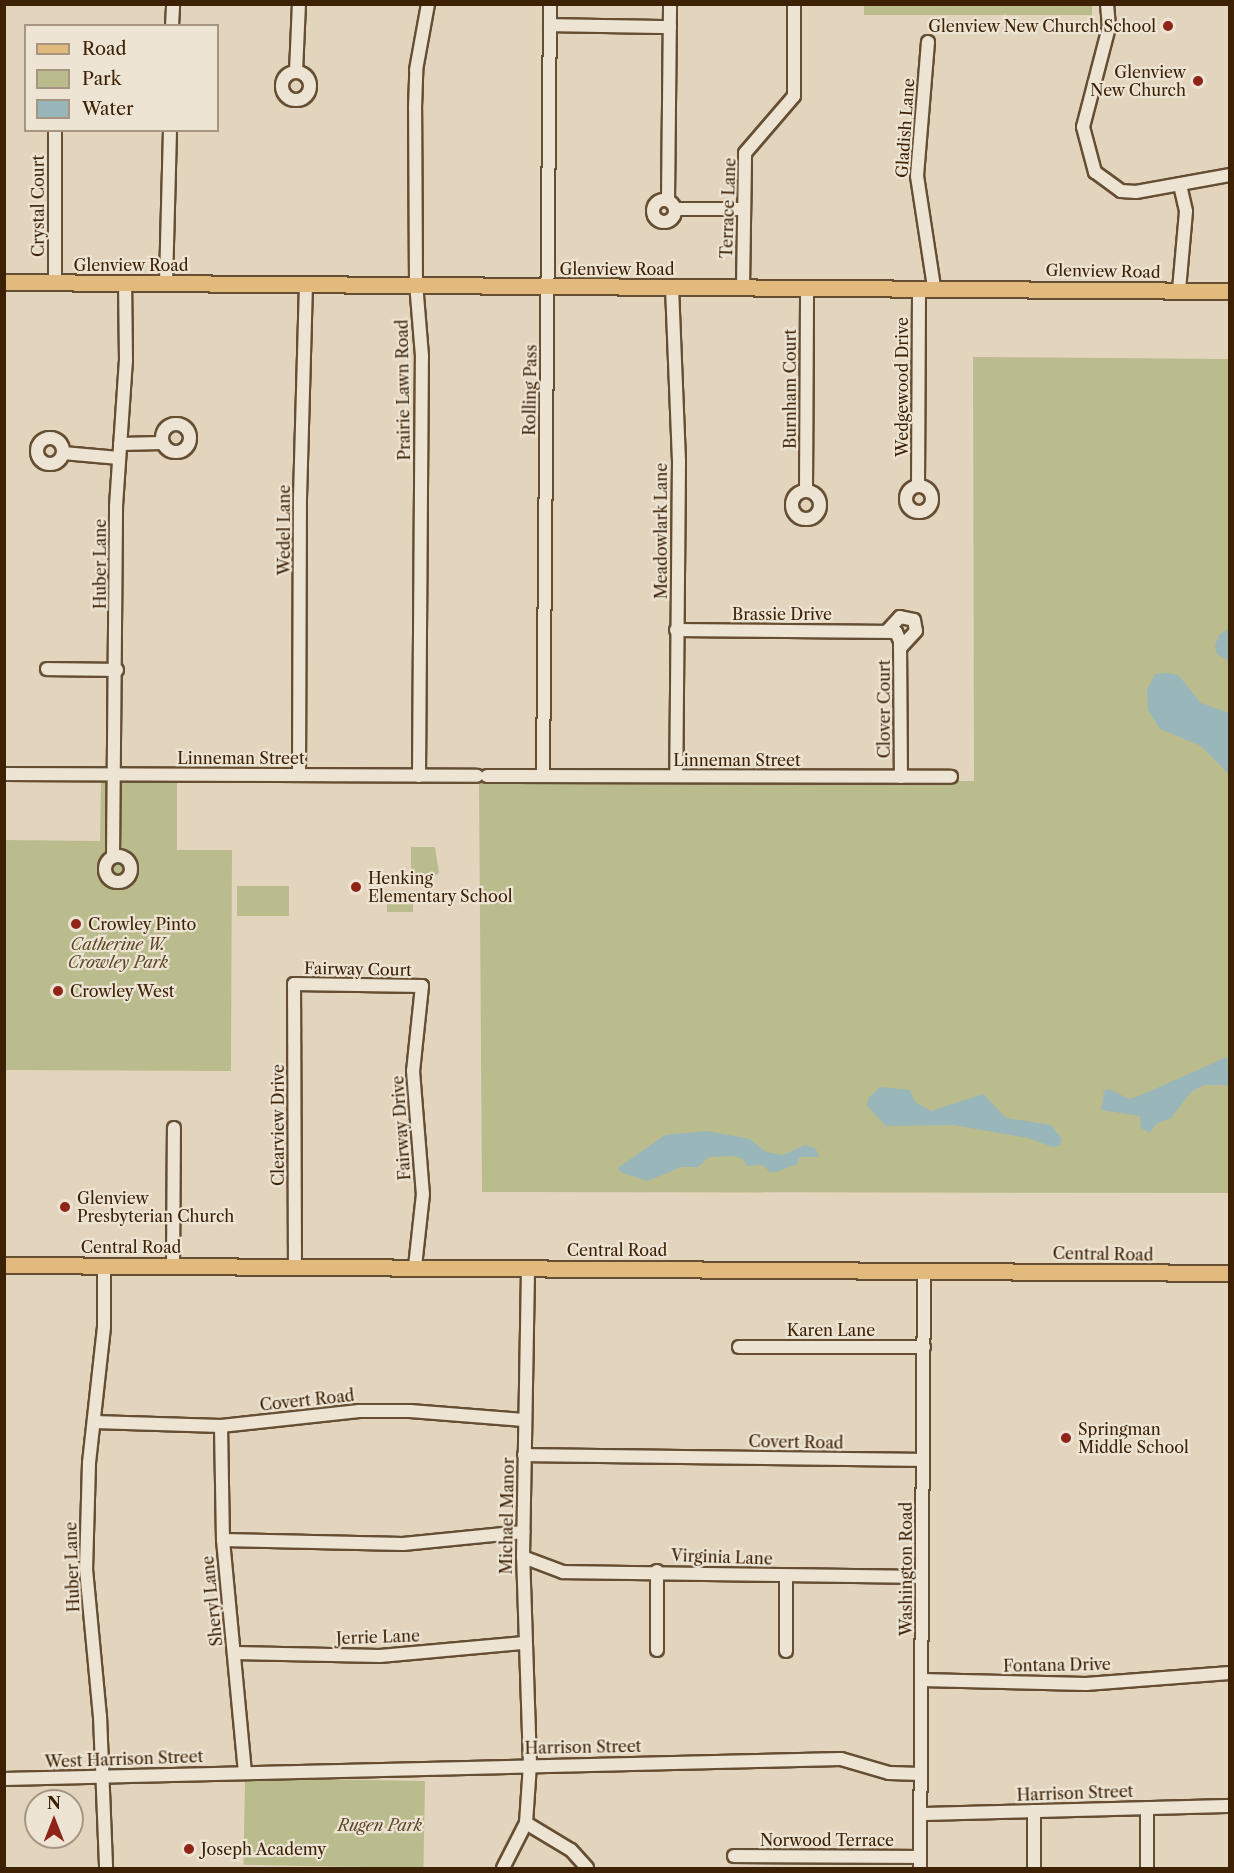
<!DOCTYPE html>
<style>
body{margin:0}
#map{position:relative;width:1234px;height:1873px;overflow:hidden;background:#e3d5bd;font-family:"Libre Caslon Text",serif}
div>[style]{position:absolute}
.green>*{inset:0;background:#babc8d;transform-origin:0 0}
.water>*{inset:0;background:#99b6ba}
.roads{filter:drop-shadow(2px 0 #664e33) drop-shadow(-2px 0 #664e33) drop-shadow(0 2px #664e33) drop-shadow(0 -2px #664e33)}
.minor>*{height:12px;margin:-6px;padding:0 6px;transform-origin:6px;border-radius:6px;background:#ede4d4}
.minor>.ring{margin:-6px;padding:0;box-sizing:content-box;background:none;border:12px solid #ede4d4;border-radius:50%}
.major>*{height:15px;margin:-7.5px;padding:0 7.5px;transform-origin:7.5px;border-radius:7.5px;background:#e2ba7e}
.dots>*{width:16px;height:16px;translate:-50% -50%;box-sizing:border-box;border:3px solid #ede4d4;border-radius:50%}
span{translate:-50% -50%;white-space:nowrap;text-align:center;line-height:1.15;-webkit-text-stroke:4.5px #ede4d4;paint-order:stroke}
.poi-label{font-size:16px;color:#3c2105}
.right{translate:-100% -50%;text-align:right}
.left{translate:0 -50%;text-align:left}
.street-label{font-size:16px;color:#3c2105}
.park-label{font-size:16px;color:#5c4827;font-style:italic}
.frame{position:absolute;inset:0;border:6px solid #3c2105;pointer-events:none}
.legend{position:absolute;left:24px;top:24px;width:195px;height:108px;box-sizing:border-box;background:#ede4d4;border:2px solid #a69681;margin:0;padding:8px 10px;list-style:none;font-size:18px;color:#3c2105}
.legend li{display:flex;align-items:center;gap:12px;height:30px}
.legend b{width:30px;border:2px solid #a69681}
.north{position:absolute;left:24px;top:1789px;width:60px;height:60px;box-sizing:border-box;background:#ede4d4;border:2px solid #a69681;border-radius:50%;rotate:0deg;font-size:16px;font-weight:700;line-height:24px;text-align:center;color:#3c2105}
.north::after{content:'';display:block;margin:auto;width:21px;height:27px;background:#8f2418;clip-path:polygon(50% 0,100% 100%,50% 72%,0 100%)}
</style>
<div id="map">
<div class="green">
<div style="left:1092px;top:5px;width:10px;height:228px;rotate:90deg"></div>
<div style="clip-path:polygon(973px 357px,1229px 359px,1229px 1193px,482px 1192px,479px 780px,974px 781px)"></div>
<div style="clip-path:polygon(101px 780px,177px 780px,177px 850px,232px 850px,231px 1071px,5px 1070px,5px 840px,100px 841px)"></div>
<div style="clip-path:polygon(411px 847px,435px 847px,439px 873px,430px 880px,411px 876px)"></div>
<div style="left:237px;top:886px;width:52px;height:30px"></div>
<div style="left:387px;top:892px;width:26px;height:20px"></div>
<div style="left:425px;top:1781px;width:87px;height:180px;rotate:91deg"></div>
</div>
<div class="water">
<div style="clip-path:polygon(1229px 629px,1230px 629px,1229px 661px,1217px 654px,1215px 646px,1219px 635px)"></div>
<div style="clip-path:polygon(1168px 673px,1178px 675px,1201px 703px,1229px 713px,1229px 774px,1201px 746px,1160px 729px,1148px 710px,1147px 690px,1155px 674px)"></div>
<div style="clip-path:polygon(1227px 1057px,1229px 1085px,1204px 1085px,1191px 1092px,1171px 1118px,1156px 1124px,1150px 1133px,1141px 1128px,1140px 1116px,1101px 1110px,1104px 1091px,1109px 1089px,1129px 1099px,1139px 1096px)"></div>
<div style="clip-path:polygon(880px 1087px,910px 1090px,915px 1102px,931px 1111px,983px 1094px,1006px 1118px,1051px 1125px,1062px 1139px,1060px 1145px,1053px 1147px,1028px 1138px,953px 1125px,886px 1126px,867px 1106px,868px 1099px)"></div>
<div style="clip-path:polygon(707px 1131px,750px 1139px,766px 1152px,783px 1155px,805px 1145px,816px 1149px,819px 1157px,799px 1157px,797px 1164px,776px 1172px,770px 1172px,763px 1165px,747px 1166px,743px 1159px,733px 1156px,709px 1157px,698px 1167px,681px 1167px,648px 1181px,622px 1173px,618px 1168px,665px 1135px)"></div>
</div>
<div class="roads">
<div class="minor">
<div style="left:1107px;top:4px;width:23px;rotate:85deg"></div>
<div style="left:1109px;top:27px;width:103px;rotate:104.6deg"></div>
<div style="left:1083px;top:127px;width:47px;rotate:75.1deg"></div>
<div style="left:1095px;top:172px;width:32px;rotate:36deg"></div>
<div style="left:1121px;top:191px;width:15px;rotate:4deg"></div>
<div style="left:1136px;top:192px;width:96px;rotate:-10.3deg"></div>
<div style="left:550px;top:25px;width:120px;rotate:1deg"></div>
<div style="left:172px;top:26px;width:22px;rotate:-87deg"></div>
<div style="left:928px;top:42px;width:134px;rotate:94.7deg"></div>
<div style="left:917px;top:176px;width:112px;rotate:81.3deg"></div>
<div class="ring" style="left:282px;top:72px;width:16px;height:16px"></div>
<div style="left:296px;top:72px;width:68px;rotate:-87.5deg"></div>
<div class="ring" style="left:653px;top:200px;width:10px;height:10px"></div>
<div style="left:668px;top:200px;width:196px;rotate:-89.4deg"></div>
<div style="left:676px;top:209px;width:67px"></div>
<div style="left:55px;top:283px;width:153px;rotate:-90deg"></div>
<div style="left:166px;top:283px;width:153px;rotate:-88.5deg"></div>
<div style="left:672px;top:287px;width:175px;rotate:87.7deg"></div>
<div style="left:679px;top:462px;width:314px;rotate:90.5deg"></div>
<div style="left:743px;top:287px;width:134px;rotate:-89.1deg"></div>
<div style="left:745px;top:153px;width:75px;rotate:-49.3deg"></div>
<div style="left:794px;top:96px;width:92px;rotate:-90deg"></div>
<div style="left:1179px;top:290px;width:79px;rotate:-84.9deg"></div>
<div style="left:1186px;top:211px;width:26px;rotate:-103deg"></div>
<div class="ring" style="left:162px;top:424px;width:16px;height:16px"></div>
<div class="ring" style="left:37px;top:438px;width:14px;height:14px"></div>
<div style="left:120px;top:444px;width:42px;rotate:-1.4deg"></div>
<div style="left:63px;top:453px;width:56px;rotate:5.1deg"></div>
<div class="ring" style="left:906px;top:486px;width:14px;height:14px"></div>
<div style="left:918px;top:486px;width:198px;rotate:-89.7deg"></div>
<div class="ring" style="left:792px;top:491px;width:16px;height:16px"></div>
<div style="left:806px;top:491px;width:204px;rotate:-89.7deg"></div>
<div style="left:676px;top:630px;width:220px;rotate:0.5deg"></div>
<div style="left:896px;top:632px;width:10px;rotate:66deg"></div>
<div style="left:900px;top:641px;width:136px;rotate:89.6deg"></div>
<div style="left:887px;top:631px;width:19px;rotate:-47deg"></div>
<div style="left:900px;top:617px;width:14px;rotate:12deg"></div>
<div style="left:914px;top:620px;width:11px;rotate:80deg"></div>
<div style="left:916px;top:631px;width:23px;rotate:133deg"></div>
<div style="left:47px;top:669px;width:70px;rotate:0.8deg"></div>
<div style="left:4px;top:774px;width:473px;rotate:0.2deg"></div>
<div style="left:299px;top:775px;width:277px;rotate:-89.8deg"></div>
<div style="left:300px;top:498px;width:214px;rotate:-88.4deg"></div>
<div style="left:419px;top:776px;width:420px;rotate:-89.6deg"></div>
<div style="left:422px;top:356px;width:73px;rotate:-94.7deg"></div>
<div style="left:416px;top:283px;width:175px;rotate:-90.3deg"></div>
<div style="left:415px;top:108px;width:38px;rotate:-88deg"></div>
<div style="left:416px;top:70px;width:67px;rotate:-79.7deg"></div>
<div style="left:487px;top:776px;width:464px;rotate:0.1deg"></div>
<div style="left:543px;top:776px;width:772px;rotate:-89.48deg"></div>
<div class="ring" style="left:105px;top:856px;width:14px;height:14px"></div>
<div style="left:113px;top:857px;width:351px;rotate:-89.5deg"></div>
<div style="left:116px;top:506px;width:145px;rotate:-86.1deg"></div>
<div style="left:126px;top:361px;width:78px;rotate:-90.7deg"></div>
<div style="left:104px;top:1265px;width:62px;rotate:90deg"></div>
<div style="left:104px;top:1327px;width:137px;rotate:96.3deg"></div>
<div style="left:89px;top:1463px;width:106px;rotate:91.6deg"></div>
<div style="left:86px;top:1569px;width:148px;rotate:84.6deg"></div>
<div style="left:100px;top:1716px;width:152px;rotate:87.7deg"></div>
<div style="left:173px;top:1266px;width:138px;rotate:-89.6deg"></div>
<div style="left:295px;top:1266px;width:282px;rotate:-90.2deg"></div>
<div style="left:294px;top:984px;width:128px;rotate:0.9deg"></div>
<div style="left:422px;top:986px;width:85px;rotate:96deg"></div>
<div style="left:413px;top:1071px;width:123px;rotate:85.4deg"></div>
<div style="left:423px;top:1194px;width:73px;rotate:96.3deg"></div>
<div style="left:739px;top:1347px;width:185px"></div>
<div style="left:94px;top:1422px;width:127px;rotate:1.8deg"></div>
<div style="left:221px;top:1426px;width:139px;rotate:-6.2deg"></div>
<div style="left:359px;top:1411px;width:51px"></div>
<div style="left:410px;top:1411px;width:114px;rotate:4.5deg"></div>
<div style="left:221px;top:1426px;width:114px;rotate:89deg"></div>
<div style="left:223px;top:1540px;width:233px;rotate:84.6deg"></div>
<div style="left:524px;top:1455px;width:399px;rotate:0.7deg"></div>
<div style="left:223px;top:1540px;width:180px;rotate:1.3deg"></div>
<div style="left:403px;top:1544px;width:121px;rotate:-5.7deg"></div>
<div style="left:523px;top:1557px;width:43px;rotate:20.6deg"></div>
<div style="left:563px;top:1572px;width:359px;rotate:0.8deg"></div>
<div style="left:657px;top:1571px;width:79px;rotate:90deg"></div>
<div style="left:786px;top:1651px;width:75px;rotate:-90deg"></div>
<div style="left:234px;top:1653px;width:146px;rotate:1.2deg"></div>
<div style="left:380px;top:1656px;width:145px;rotate:-5.2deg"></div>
<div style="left:921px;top:1680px;width:165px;rotate:1.4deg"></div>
<div style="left:1086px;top:1684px;width:144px;rotate:-4.4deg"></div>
<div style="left:4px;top:1779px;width:837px;rotate:-1.37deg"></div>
<div style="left:841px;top:1759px;width:50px;rotate:16.3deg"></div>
<div style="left:889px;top:1773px;width:32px;rotate:2deg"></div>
<div style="left:1034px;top:1811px;width:57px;rotate:90deg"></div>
<div style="left:921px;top:1814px;width:309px;rotate:-1.5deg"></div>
<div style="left:526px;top:1823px;width:52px;rotate:31deg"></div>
<div style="left:571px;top:1850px;width:24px;rotate:48deg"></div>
<div style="left:734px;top:1856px;width:186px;rotate:0.3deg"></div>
<div style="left:503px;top:1868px;width:51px;rotate:-62.9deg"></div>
<div style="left:526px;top:1823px;width:59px;rotate:-86.1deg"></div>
<div style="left:530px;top:1764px;width:207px;rotate:-91.9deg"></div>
<div style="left:523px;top:1557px;width:289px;rotate:-89deg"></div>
<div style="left:920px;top:1868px;width:598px;rotate:-89.62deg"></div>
<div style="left:1147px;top:1868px;width:60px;rotate:-90deg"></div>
</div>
<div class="major">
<div style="left:4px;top:282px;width:1226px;rotate:0.42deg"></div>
<div style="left:4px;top:1265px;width:1226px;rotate:0.37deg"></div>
</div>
</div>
<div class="dots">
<div style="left:1168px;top:26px;background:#8f2418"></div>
<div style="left:1198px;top:81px;background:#8f2418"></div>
<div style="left:356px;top:887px;background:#8f2418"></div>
<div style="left:76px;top:924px;background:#8f2418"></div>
<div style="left:58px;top:991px;background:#8f2418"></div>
<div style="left:65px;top:1207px;background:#8f2418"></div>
<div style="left:1066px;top:1438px;background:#8f2418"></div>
<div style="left:189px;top:1849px;background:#8f2418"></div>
</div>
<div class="poi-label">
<span class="right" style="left:1156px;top:26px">Glenview New Church School</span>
<span class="right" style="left:1186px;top:81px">Glenview<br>New Church</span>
<span class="left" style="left:368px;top:887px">Henking<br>Elementary School</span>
<span class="left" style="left:88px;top:924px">Crowley Pinto</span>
<span class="left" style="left:70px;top:991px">Crowley West</span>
<span class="left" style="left:77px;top:1207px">Glenview<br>Presbyterian Church</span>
<span class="left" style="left:1078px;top:1438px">Springman<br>Middle School</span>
<span class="left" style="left:201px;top:1849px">Joseph Academy</span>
</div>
<div class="street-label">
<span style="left:905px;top:128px;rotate:-86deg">Gladish Lane</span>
<span style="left:38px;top:206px;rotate:-90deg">Crystal Court</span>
<span style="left:728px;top:208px;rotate:-88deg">Terrace Lane</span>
<span style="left:131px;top:265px">Glenview Road</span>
<span style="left:617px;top:269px">Glenview Road</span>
<span style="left:1103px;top:271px;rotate:1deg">Glenview Road</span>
<span style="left:902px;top:387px;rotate:-90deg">Wedgewood Drive</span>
<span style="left:790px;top:389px;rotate:-90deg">Burnham Court</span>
<span style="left:403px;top:390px;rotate:-91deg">Prairie Lawn Road</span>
<span style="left:530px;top:390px;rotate:-89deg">Rolling Pass</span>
<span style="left:284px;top:530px;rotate:-90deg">Wedel Lane</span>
<span style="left:661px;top:531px;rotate:-90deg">Meadowlark Lane</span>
<span style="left:100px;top:564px;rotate:-90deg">Huber Lane</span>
<span style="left:782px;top:614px">Brassie Drive</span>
<span style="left:884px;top:709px;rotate:-90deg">Clover Court</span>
<span style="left:241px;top:758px">Linneman Street</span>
<span style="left:737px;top:760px">Linneman Street</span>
<span style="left:358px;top:969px;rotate:1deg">Fairway Court</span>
<span style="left:278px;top:1125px;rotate:-90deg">Clearview Drive</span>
<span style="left:401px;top:1128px;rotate:-94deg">Fairway Drive</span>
<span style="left:131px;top:1247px">Central Road</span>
<span style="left:617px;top:1250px">Central Road</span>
<span style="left:1103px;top:1254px;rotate:1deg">Central Road</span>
<span style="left:831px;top:1330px">Karen Lane</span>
<span style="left:307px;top:1400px;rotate:-6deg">Covert Road</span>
<span style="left:796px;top:1442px;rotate:1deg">Covert Road</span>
<span style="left:507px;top:1516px;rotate:-89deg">Michael Manor</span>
<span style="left:722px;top:1557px;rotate:2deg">Virginia Lane</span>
<span style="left:72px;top:1567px;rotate:-92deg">Huber Lane</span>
<span style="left:906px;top:1569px;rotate:-90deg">Washington Road</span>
<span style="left:212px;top:1601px;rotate:-96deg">Sheryl Lane</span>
<span style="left:378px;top:1637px;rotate:-2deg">Jerrie Lane</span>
<span style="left:1057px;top:1665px;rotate:-1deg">Fontana Drive</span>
<span style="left:583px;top:1747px;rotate:-1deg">Harrison Street</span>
<span style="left:124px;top:1759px;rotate:-2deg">West Harrison Street</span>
<span style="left:1075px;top:1793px;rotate:-2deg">Harrison Street</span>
<span style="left:827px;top:1840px">Norwood Terrace</span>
</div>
<div class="park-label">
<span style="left:118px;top:953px">Catherine W.<br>Crowley Park</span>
<span style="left:380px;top:1825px">Rugen Park</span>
</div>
<div class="frame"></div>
<ul class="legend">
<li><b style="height:8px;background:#e2ba7e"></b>Road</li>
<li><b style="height:16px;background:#babc8d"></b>Park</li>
<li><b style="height:16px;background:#99b6ba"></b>Water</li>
</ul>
<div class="north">N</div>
</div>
